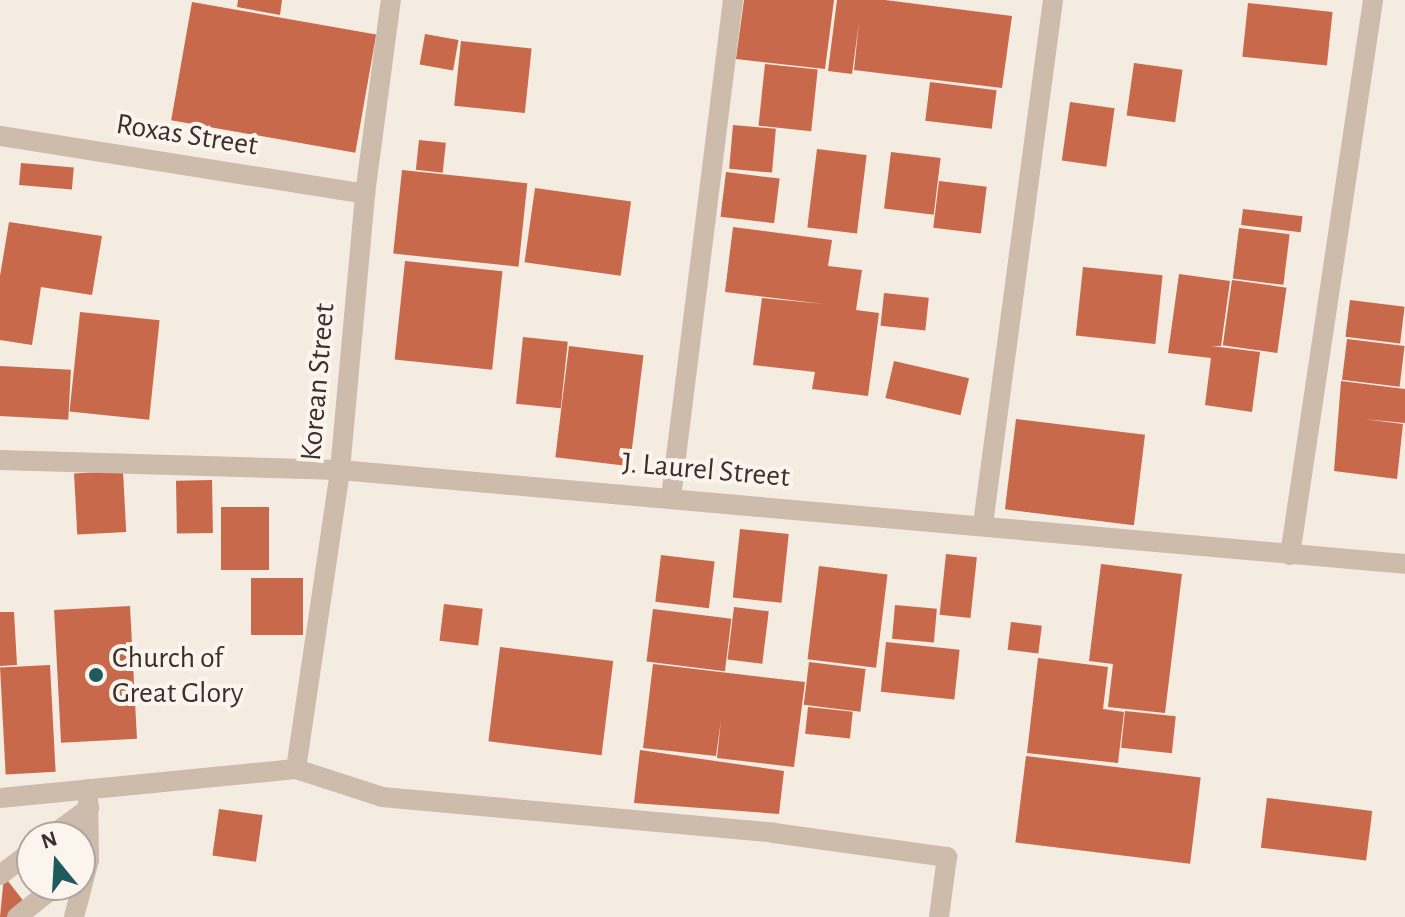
<!DOCTYPE html>
<style>
body{margin:0}
#map{position:relative;width:1405px;height:917px;overflow:hidden;background:#f4ebe1;font-family:"Alegreya Sans",sans-serif}
div>[style]{position:absolute}
.building>*{inset:0;background:#c8694b;transform-origin:0 0}
.minor>*{height:20px;margin:-10px;padding:0 10px;transform-origin:10px;border-radius:10px;background:#cdbbac}
.dots>*{width:22px;height:22px;translate:-50% -50%;box-sizing:border-box;border:4px solid #fbf5ee;border-radius:50%}
span{translate:-50% -50%;white-space:nowrap;text-align:center;line-height:1.15;-webkit-text-stroke:8px #fbf5ee;paint-order:stroke}
.street-label{font-size:30px;color:#3b302b}
.poi-label{font-size:30px;color:#3b302b}
.left{translate:0 -50%;text-align:left}
.north{position:absolute;left:16px;top:821px;width:80px;height:80px;box-sizing:border-box;background:#fbf5ee;border:2px solid #aea6a0;border-radius:50%;rotate:342deg;font-size:22px;font-weight:700;line-height:32px;text-align:center;color:#3b302b}
.north::after{content:'';display:block;margin:auto;width:28px;height:36px;background:#1f5a5e;clip-path:polygon(50% 0,100% 100%,50% 72%,0 100%)}
</style>
<div id="map">
<div class="building">
<div style="clip-path:polygon(238px 0,282px 0,280px 15px,237px 7px)"></div>
<div style="clip-path:polygon(744px 0,834px 0,825px 69px,736px 59px)"></div>
<div style="clip-path:polygon(837px 0,885px 0,1012px 16px,1002px 88px,854px 70px,859px 22px,852px 74px,828px 71px)"></div>
<div style="left:192px;top:2px;width:187px;height:120px;rotate:10deg"></div>
<div style="left:1248px;top:3px;width:85px;height:54px;rotate:6deg"></div>
<div style="left:425px;top:34px;width:34px;height:31px;rotate:10deg"></div>
<div style="left:461px;top:41px;width:71px;height:65px;rotate:6deg"></div>
<div style="left:1134px;top:63px;width:49px;height:53px;rotate:8deg"></div>
<div style="left:765px;top:64px;width:53px;height:62px;rotate:6deg"></div>
<div style="left:930px;top:82px;width:67px;height:39px;rotate:7deg"></div>
<div style="left:1070px;top:102px;width:45px;height:59px;rotate:8deg"></div>
<div style="left:733px;top:125px;width:43px;height:44px;rotate:5deg"></div>
<div style="left:419px;top:140px;width:27px;height:30px;rotate:6deg"></div>
<div style="left:817px;top:149px;width:50px;height:79px;rotate:7deg"></div>
<div style="left:891px;top:152px;width:50px;height:57px;rotate:7deg"></div>
<div style="left:21px;top:163px;width:53px;height:22px;rotate:5deg"></div>
<div style="left:402px;top:170px;width:126px;height:84px;rotate:6deg"></div>
<div style="left:726px;top:172px;width:54px;height:45px;rotate:7deg"></div>
<div style="left:939px;top:181px;width:48px;height:47px;rotate:7deg"></div>
<div style="left:535px;top:188px;width:97px;height:75px;rotate:8deg"></div>
<div style="left:1243px;top:209px;width:60px;height:16px;rotate:7deg"></div>
<div style="clip-path:polygon(9px 222px,102px 236px,92px 295px,41px 287px,32px 345px,0 340px,0 276px)"></div>
<div style="clip-path:polygon(733px 227px,832px 240px,828px 266px,862px 270px,856px 310px,879px 313px,868px 396px,812px 389px,815px 372px,753px 365px,762px 298px,824px 304px,725px 292px)"></div>
<div style="left:1239px;top:228px;width:51px;height:51px;rotate:7deg"></div>
<div style="left:405px;top:261px;width:98px;height:99px;rotate:6deg"></div>
<div style="left:1083px;top:267px;width:80px;height:69px;rotate:6deg"></div>
<div style="clip-path:polygon(1179px 274px,1230px 281px,1221px 346px,1211px 346px,1260px 352px,1252px 412px,1205px 405px,1211px 358px,1168px 353px)"></div>
<div style="left:1232px;top:280px;width:55px;height:66px;rotate:8deg"></div>
<div style="left:884px;top:293px;width:45px;height:33px;rotate:6deg"></div>
<div style="left:1350px;top:300px;width:55px;height:37px;rotate:7deg"></div>
<div style="left:80px;top:312px;width:80px;height:100px;rotate:6deg"></div>
<div style="left:523px;top:337px;width:45px;height:67px;rotate:6deg"></div>
<div style="left:1347px;top:339px;width:58px;height:41px;rotate:7deg"></div>
<div style="left:569px;top:346px;width:75px;height:112px;rotate:7deg"></div>
<div style="left:894px;top:361px;width:77px;height:38px;rotate:13deg"></div>
<div style="left:0;top:366px;width:71px;height:50px;rotate:3deg"></div>
<div style="clip-path:polygon(1341px 381px,1405px 389px,1405px 423px,1363px 419px,1403px 424px,1397px 479px,1334px 471px)"></div>
<div style="left:1016px;top:419px;width:130px;height:91px;rotate:7deg"></div>
<div style="left:123px;top:471px;width:61px;height:49px;rotate:87deg"></div>
<div style="left:212px;top:480px;width:53px;height:36px;rotate:89deg"></div>
<div style="left:269px;top:507px;width:63px;height:48px;rotate:90deg"></div>
<div style="left:740px;top:529px;width:49px;height:69px;rotate:6deg"></div>
<div style="left:946px;top:554px;width:31px;height:61px;rotate:6deg"></div>
<div style="left:661px;top:555px;width:54px;height:47px;rotate:7deg"></div>
<div style="clip-path:polygon(1101px 564px,1182px 574px,1165px 713px,1108px 707px,1113px 664px,1089px 661px)"></div>
<div style="left:819px;top:566px;width:69px;height:94px;rotate:7deg"></div>
<div style="left:251px;top:578px;width:52px;height:57px"></div>
<div style="left:444px;top:604px;width:39px;height:37px;rotate:7deg"></div>
<div style="left:895px;top:605px;width:42px;height:34px;rotate:5deg"></div>
<div style="left:130px;top:606px;width:133px;height:76px;rotate:87deg"></div>
<div style="left:734px;top:607px;width:35px;height:53px;rotate:7deg"></div>
<div style="left:653px;top:609px;width:79px;height:53px;rotate:7deg"></div>
<div style="clip-path:polygon(0 612px,14px 612px,17px 665px,0 666px)"></div>
<div style="left:1011px;top:622px;width:31px;height:28px;rotate:7deg"></div>
<div style="left:886px;top:642px;width:74px;height:50px;rotate:6deg"></div>
<div style="left:500px;top:647px;width:114px;height:95px;rotate:7deg"></div>
<div style="clip-path:polygon(1038px 658px,1108px 667px,1103px 709px,1124px 712px,1118px 763px,1027px 753px)"></div>
<div style="left:809px;top:662px;width:57px;height:43px;rotate:7deg"></div>
<div style="clip-path:polygon(653px 664px,805px 682px,794px 767px,717px 758px,721px 720px,716px 756px,643px 748px)"></div>
<div style="left:50px;top:665px;width:107px;height:50px;rotate:87deg"></div>
<div style="left:808px;top:707px;width:45px;height:27px;rotate:6deg"></div>
<div style="left:1125px;top:711px;width:51px;height:37px;rotate:6deg"></div>
<div style="clip-path:polygon(640px 750px,784px 771px,779px 814px,634px 803px)"></div>
<div style="left:1026px;top:756px;width:176px;height:87px;rotate:7deg"></div>
<div style="left:1267px;top:798px;width:106px;height:50px;rotate:7deg"></div>
<div style="left:219px;top:809px;width:44px;height:47px;rotate:8deg"></div>
<div style="clip-path:polygon(4px 876px,25px 903px,9px 917px,0 917px)"></div>
</div>
<div class="minor">
<div style="left:0;top:136px;width:370px;rotate:9deg"></div>
<div style="left:0;top:460px;width:340px;rotate:1.7deg"></div>
<div style="left:340px;top:470px;width:1069px;rotate:5.04deg"></div>
<div style="left:671px;top:497px;width:501px;rotate:-82.89deg"></div>
<div style="left:983px;top:524px;width:529px;rotate:-82.39deg"></div>
<div style="left:1290px;top:555px;width:561px;rotate:-81.49deg"></div>
<div style="left:296px;top:769px;width:302px;rotate:-81.6deg"></div>
<div style="left:340px;top:470px;width:277px;rotate:-84.8deg"></div>
<div style="left:365px;top:194px;width:196px;rotate:-82.4deg"></div>
<div style="left:0;top:798px;width:297px;rotate:-5.6deg"></div>
<div style="left:296px;top:769px;width:90px;rotate:18deg"></div>
<div style="left:382px;top:797px;width:394px;rotate:5.2deg"></div>
<div style="left:774px;top:833px;width:175px;rotate:7.9deg"></div>
<div style="left:947px;top:857px;width:61px;rotate:97.6deg"></div>
<div style="left:50px;top:837px;width:49px;rotate:-36.6deg"></div>
<div style="left:0;top:875px;width:40px;rotate:-37deg"></div>
<div style="left:17px;top:917px;width:51px;rotate:-38.7deg"></div>
<div style="left:74px;top:917px;width:59px;rotate:-75.3deg"></div>
<div style="left:89px;top:860px;width:71px;rotate:-90.8deg"></div>
</div>
<div class="dots">
<div style="left:96px;top:675px;background:#1f5a5e"></div>
</div>
<div class="street-label">
<span style="left:187px;top:135px;rotate:9deg">Roxas Street</span>
<span style="left:318px;top:382px;rotate:-85deg">Korean Street</span>
<span style="left:706px;top:470px;rotate:5deg">J. Laurel Street</span>
</div>
<div class="poi-label">
<span class="left" style="left:112px;top:675px">Church of<br>Great Glory</span>
</div>
<div class="north">N</div>
</div>
